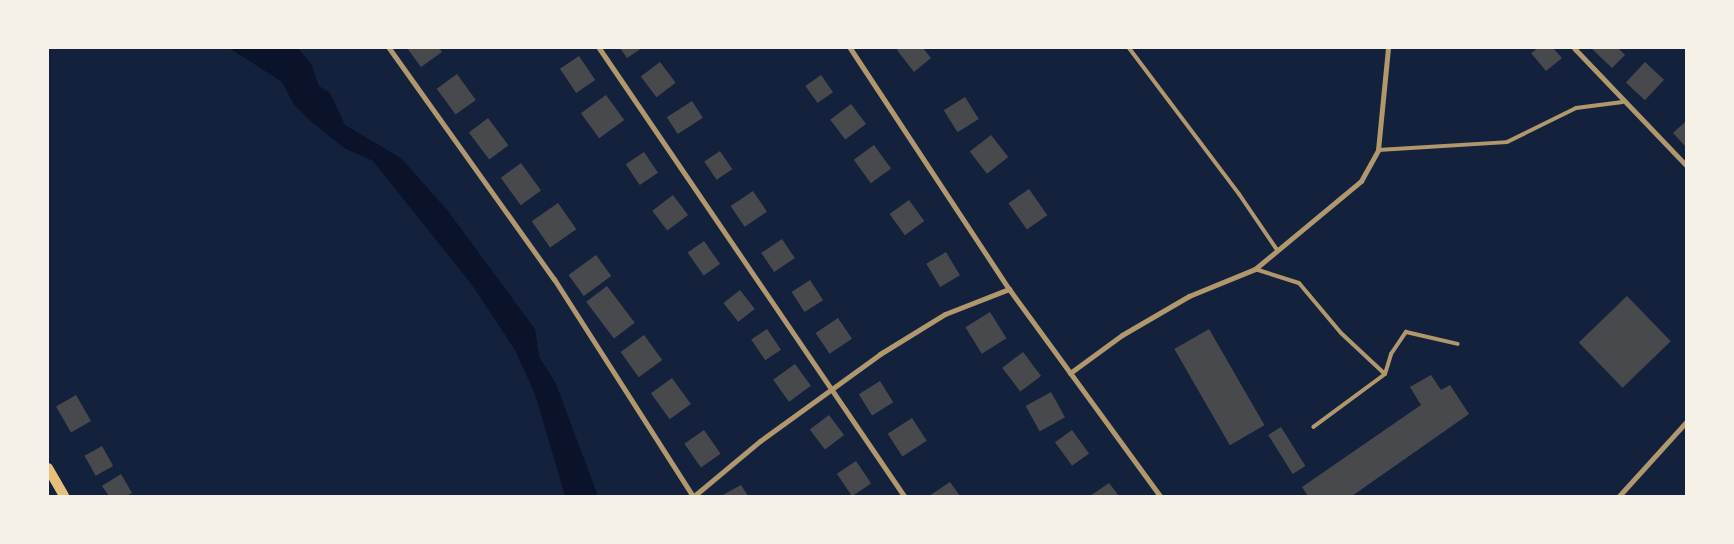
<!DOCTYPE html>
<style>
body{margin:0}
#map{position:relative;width:1734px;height:544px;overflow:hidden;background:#14213d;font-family:Raleway,sans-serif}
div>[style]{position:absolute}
.water>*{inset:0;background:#0b132b}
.building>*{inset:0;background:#48494c;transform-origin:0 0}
.service>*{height:4px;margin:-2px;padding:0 2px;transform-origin:2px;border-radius:2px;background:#b1986c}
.minor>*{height:5px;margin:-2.5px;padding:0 2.5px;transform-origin:2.5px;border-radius:2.5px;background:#b1986c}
.secondary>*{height:10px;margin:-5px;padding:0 5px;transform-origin:5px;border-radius:5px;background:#e5c07b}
span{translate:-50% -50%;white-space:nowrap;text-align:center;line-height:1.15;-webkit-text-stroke:4px #f6f1e7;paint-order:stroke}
.frame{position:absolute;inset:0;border:49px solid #f6f1e7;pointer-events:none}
</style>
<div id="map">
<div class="water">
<i style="clip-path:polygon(229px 48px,298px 48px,311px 64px,319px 86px,330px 93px,345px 125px,401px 158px,448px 211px,535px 329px,539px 356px,556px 384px,598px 496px,565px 496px,535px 394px,515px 350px,472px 285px,392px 185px,373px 161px,344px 148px,308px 119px,294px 105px,282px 82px)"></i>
</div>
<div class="building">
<i style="clip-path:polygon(407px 48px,439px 48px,442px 52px,421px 67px)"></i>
<i style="clip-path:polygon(620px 48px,642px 48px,627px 58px)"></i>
<i style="clip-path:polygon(900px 48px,923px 48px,931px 58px,914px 72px,897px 50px)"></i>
<i style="clip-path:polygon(1538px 48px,1553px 48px,1562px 58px,1546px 71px,1531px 53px)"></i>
<i style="clip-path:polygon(1591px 48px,1618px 48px,1625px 55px,1612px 68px)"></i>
<i style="left:579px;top:56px;width:29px;height:23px;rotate:56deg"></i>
<i style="left:660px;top:62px;width:26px;height:24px;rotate:53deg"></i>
<i style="left:1645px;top:62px;width:26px;height:28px;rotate:43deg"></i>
<i style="left:457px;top:74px;width:32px;height:25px;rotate:54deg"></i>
<i style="left:821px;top:75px;width:21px;height:19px;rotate:55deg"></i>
<i style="left:606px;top:95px;width:31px;height:31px;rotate:54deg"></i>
<i style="left:965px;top:97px;width:26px;height:25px;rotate:58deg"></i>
<i style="left:692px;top:101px;width:20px;height:30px;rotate:57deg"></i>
<i style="left:851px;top:104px;width:25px;height:26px;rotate:53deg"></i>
<i style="left:488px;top:118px;width:34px;height:24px;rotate:53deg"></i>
<i style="clip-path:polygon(1686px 121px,1686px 147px,1673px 133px)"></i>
<i style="left:991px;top:135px;width:28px;height:27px;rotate:52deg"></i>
<i style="left:874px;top:145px;width:29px;height:25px;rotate:54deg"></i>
<i style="left:720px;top:151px;width:22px;height:19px;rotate:56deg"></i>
<i style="left:644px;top:152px;width:25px;height:22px;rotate:56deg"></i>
<i style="left:521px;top:163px;width:34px;height:25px;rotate:54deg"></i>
<i style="left:1029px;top:189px;width:32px;height:25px;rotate:55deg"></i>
<i style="left:753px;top:191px;width:25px;height:27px;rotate:56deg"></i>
<i style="left:673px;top:195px;width:25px;height:26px;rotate:53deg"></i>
<i style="left:909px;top:200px;width:26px;height:24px;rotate:54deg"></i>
<i style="left:558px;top:203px;width:32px;height:32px;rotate:55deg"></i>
<i style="left:782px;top:239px;width:23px;height:25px;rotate:56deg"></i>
<i style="left:704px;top:241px;width:28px;height:20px;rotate:55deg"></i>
<i style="left:946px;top:252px;width:27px;height:23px;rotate:59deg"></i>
<i style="left:596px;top:255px;width:26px;height:34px;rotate:54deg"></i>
<i style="left:810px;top:280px;width:24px;height:22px;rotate:57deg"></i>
<i style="left:607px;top:286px;width:46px;height:26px;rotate:53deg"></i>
<i style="left:740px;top:290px;width:24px;height:21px;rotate:52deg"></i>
<i style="left:1627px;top:296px;width:63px;height:67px;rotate:46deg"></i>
<i style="left:990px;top:312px;width:31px;height:29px;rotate:58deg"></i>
<i style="left:838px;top:318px;width:25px;height:27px;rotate:56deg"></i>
<i style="left:767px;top:329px;width:25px;height:19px;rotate:56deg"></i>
<i style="left:1209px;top:329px;width:111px;height:40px;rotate:60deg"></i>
<i style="left:644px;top:335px;width:31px;height:29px;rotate:54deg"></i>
<i style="left:1023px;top:352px;width:30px;height:26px;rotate:53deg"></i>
<i style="left:795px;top:364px;width:27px;height:27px;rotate:54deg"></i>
<i style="clip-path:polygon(1431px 375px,1441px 390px,1450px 385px,1469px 414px,1352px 496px,1308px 496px,1302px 487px,1421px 405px,1410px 387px)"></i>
<i style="left:672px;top:378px;width:32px;height:26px;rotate:54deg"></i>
<i style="left:880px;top:381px;width:25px;height:25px;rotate:58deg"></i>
<i style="left:1051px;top:392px;width:29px;height:29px;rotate:61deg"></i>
<i style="left:76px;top:395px;width:30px;height:23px;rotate:60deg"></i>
<i style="left:829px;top:415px;width:25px;height:24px;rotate:53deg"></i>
<i style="left:912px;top:418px;width:27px;height:29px;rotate:57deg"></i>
<i style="left:1281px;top:427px;width:46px;height:15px;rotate:58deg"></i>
<i style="left:704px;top:430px;width:29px;height:24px;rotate:55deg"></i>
<i style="left:1072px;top:430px;width:29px;height:21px;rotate:54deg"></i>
<i style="left:102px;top:446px;width:23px;height:20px;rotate:61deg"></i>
<i style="left:856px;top:461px;width:27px;height:23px;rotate:56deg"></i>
<i style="clip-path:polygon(121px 474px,132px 493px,126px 496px,109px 496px,102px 486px)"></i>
<i style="clip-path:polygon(950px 482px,960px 496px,929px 496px)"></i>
<i style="clip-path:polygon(1109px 483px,1119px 496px,1090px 496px)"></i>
<i style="clip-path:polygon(741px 485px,748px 496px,721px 496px)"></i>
</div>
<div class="service">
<i style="left:1129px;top:48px;width:183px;rotate:53deg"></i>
<i style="left:1239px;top:194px;width:68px;rotate:55.8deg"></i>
<i style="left:1378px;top:150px;width:129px;rotate:-3.5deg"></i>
<i style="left:1507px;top:142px;width:77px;rotate:-26.2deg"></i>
<i style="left:1576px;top:108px;width:47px;rotate:-7.3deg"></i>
<i style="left:1255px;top:269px;width:46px;rotate:17.7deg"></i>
<i style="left:1299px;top:283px;width:65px;rotate:50deg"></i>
<i style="left:1341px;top:333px;width:60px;rotate:43deg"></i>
<i style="left:1385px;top:374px;width:89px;rotate:143.6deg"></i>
<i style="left:1385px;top:374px;width:21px;rotate:-73deg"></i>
<i style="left:1391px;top:354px;width:27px;rotate:-56deg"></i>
<i style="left:1406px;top:332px;width:53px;rotate:13deg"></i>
</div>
<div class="minor">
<i style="left:389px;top:48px;width:284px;rotate:54.5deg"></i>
<i style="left:554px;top:279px;width:258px;rotate:57.4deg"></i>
<i style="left:599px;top:48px;width:542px;rotate:55.75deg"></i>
<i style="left:850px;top:48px;width:289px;rotate:56.6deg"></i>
<i style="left:1009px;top:289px;width:256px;rotate:53.9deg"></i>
<i style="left:1574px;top:48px;width:162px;rotate:46.3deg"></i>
<i style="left:1070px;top:373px;width:64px;rotate:-36.2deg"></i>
<i style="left:1122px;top:335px;width:78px;rotate:-30.2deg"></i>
<i style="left:1189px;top:296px;width:71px;rotate:-22.2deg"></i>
<i style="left:1255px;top:269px;width:138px;rotate:-39.7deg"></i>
<i style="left:1361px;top:181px;width:35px;rotate:-61deg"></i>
<i style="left:1378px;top:150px;width:102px;rotate:-84.4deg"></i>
<i style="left:694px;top:496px;width:86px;rotate:-39.8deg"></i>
<i style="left:760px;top:441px;width:148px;rotate:-35.9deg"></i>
<i style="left:880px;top:354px;width:76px;rotate:-31.6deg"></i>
<i style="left:945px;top:314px;width:69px;rotate:-21.3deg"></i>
<i style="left:1619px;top:496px;width:100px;rotate:-47.8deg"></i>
</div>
<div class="secondary">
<i style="left:48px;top:468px;width:32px;rotate:60deg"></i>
</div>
<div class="frame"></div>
</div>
